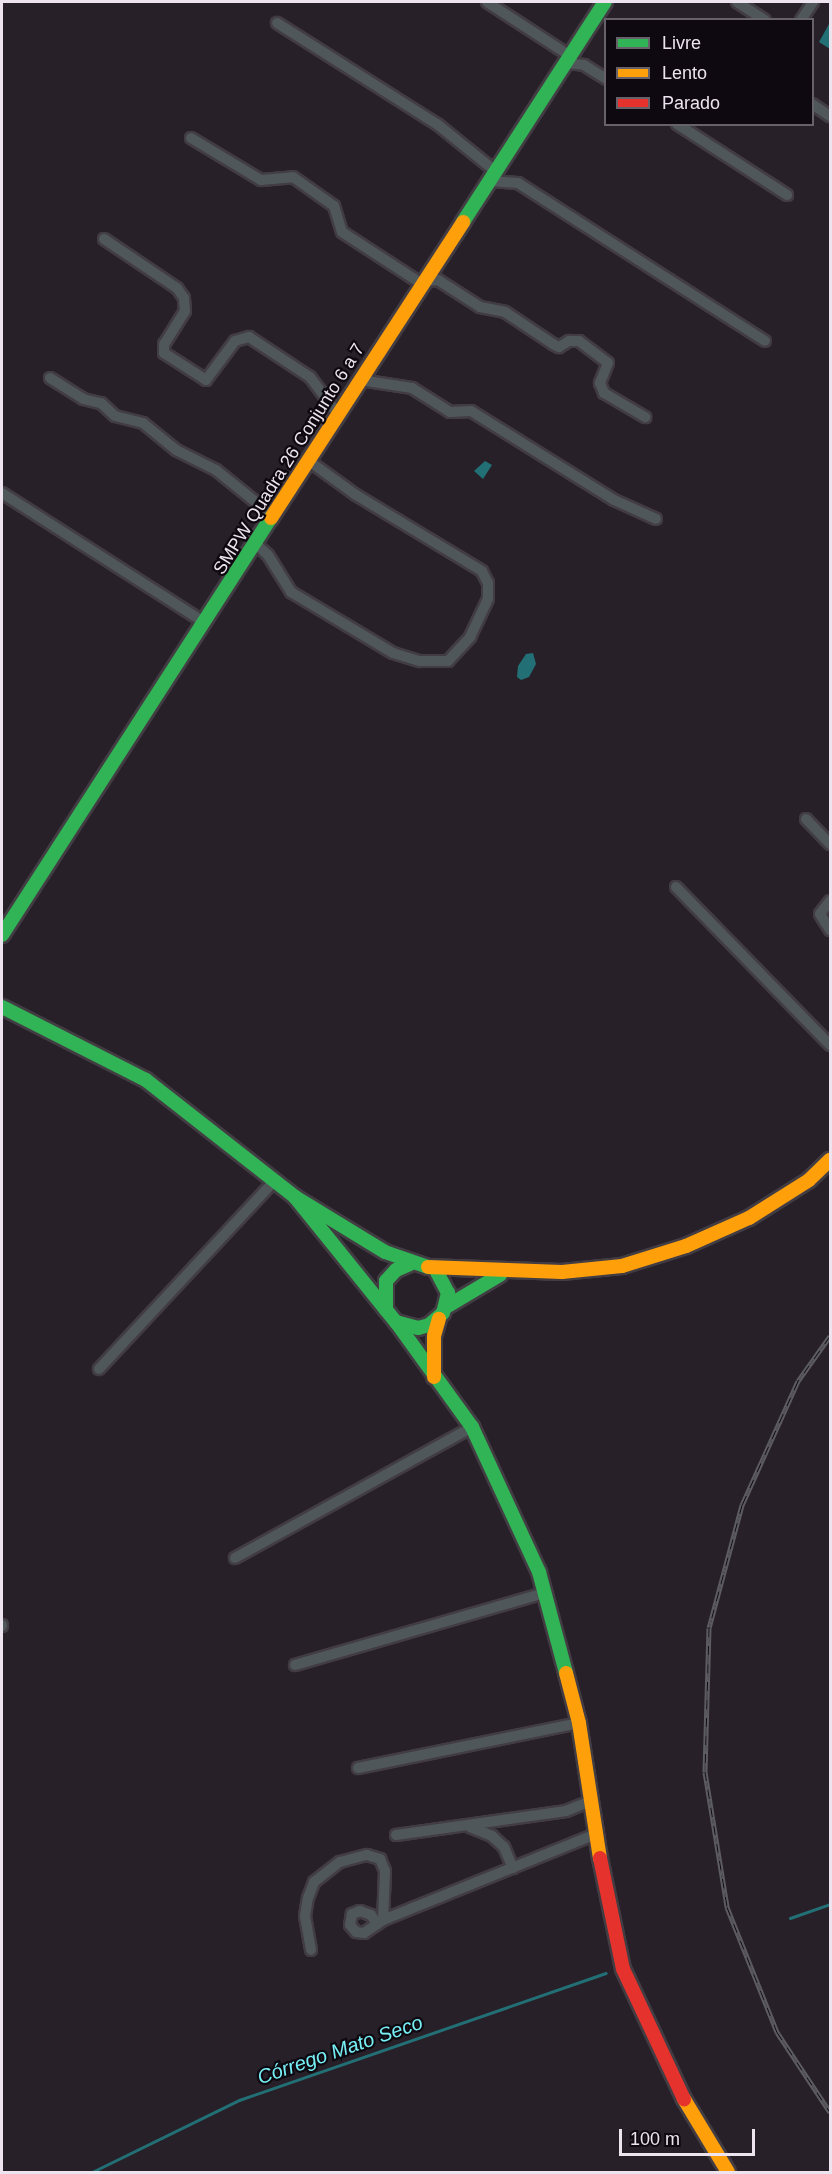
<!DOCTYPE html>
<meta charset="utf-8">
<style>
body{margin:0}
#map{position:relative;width:832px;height:2174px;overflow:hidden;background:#272028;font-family:Arial,sans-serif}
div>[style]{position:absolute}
.water>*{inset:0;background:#227075}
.stream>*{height:3px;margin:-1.5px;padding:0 1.5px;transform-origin:1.5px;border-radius:1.5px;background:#227075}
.roads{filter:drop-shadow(2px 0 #423c43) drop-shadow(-2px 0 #423c43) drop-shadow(0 2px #423c43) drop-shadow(0 -2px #423c43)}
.street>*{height:10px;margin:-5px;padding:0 5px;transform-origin:5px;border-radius:5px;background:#50575a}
.fast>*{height:14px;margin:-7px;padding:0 7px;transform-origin:7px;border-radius:7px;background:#30b455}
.slow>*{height:14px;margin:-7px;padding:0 7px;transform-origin:7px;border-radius:7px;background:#ff9f0a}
.jam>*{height:14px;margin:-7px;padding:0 7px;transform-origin:7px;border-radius:7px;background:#e5322d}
.rail>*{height:5px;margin-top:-2.5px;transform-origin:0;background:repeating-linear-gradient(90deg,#0e0910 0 9px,#5c5c61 0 18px);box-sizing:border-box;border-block:2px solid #5c5c61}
span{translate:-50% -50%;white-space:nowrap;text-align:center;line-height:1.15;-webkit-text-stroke:4.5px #0e0910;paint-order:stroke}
.street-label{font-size:18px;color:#ede4ef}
.water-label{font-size:20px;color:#76eff5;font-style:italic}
.frame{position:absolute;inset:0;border:3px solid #ede4ef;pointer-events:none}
.legend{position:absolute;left:604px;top:18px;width:210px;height:108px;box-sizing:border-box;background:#0e0910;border:2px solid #676169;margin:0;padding:8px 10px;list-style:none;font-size:18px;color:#ede4ef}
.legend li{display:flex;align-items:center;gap:12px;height:30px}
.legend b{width:30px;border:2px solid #676169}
.scale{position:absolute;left:619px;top:2129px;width:136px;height:27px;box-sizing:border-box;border:3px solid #ede4ef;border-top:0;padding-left:8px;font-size:18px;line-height:21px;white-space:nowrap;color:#ede4ef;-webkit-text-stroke:4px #0e0910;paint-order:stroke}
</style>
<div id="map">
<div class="water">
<i style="clip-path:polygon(829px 24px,830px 25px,830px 49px,819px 42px)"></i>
<i style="clip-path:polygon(485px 461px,492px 465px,483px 479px,474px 471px)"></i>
<i style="clip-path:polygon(533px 653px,536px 664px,529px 677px,521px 680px,517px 677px,518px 666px,526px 654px)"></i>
</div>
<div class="stream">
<i style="left:790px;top:1918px;width:42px;rotate:-19.3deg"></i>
<i style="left:92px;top:2172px;width:164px;rotate:-26.1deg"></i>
<i style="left:239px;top:2100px;width:388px;rotate:-19.1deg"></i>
</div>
<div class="roads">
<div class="street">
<i style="left:487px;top:2px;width:99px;rotate:33deg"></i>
<i style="left:737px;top:2px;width:33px;rotate:33deg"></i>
<i style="left:801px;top:20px;width:22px;rotate:-56deg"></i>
<i style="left:277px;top:23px;width:189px;rotate:32.3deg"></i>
<i style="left:437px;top:124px;width:75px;rotate:39deg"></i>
<i style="left:566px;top:63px;width:18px;rotate:6deg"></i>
<i style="left:584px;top:65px;width:26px;rotate:32deg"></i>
<i style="left:812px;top:104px;width:22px;rotate:34deg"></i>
<i style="left:677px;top:124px;width:131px;rotate:32.8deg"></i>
<i style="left:191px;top:138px;width:82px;rotate:31deg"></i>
<i style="left:261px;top:180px;width:32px;rotate:-5deg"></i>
<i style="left:293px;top:177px;width:50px;rotate:35.3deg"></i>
<i style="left:334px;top:206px;width:27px;rotate:73deg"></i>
<i style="left:342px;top:232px;width:95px;rotate:33deg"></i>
<i style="left:489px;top:181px;width:29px;rotate:4deg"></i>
<i style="left:518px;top:183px;width:293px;rotate:32.6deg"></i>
<i style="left:104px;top:239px;width:88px;rotate:33.9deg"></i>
<i style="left:177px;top:288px;width:12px;rotate:55deg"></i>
<i style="left:184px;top:298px;width:13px;rotate:86deg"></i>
<i style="left:185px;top:311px;width:39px;rotate:122deg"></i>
<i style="left:164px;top:344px;width:9px;rotate:90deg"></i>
<i style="left:164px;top:353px;width:50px;rotate:32.7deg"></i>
<i style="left:206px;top:380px;width:49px;rotate:-53.4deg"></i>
<i style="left:235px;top:341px;width:15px;rotate:-16deg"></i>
<i style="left:249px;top:337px;width:73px;rotate:33.3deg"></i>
<i style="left:310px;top:377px;width:46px;rotate:52.9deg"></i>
<i style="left:424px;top:281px;width:14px;rotate:-4deg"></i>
<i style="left:438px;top:280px;width:50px;rotate:32.7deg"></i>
<i style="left:480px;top:307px;width:25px;rotate:11deg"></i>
<i style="left:505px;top:312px;width:58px;rotate:33.7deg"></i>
<i style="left:553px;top:344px;width:7px;rotate:27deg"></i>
<i style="left:559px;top:347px;width:12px;rotate:-31deg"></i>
<i style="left:569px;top:341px;width:10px"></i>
<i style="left:579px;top:341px;width:36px;rotate:37deg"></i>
<i style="left:608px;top:363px;width:22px;rotate:112deg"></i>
<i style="left:600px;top:383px;width:11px;rotate:68deg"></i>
<i style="left:604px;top:393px;width:48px;rotate:30.3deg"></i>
<i style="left:50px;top:378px;width:39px;rotate:32deg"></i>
<i style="left:83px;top:399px;width:18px;rotate:13deg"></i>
<i style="left:101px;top:403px;width:19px;rotate:43deg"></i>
<i style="left:115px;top:416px;width:29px;rotate:14deg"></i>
<i style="left:143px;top:423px;width:43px;rotate:39.3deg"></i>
<i style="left:176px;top:450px;width:45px;rotate:26.6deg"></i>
<i style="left:216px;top:470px;width:73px;rotate:38.9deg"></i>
<i style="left:360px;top:380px;width:53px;rotate:8.7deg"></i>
<i style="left:412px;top:388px;width:45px;rotate:32.3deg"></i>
<i style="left:450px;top:412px;width:21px;rotate:-3deg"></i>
<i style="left:471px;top:411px;width:168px;rotate:31.9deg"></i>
<i style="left:614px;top:500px;width:46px;rotate:24.3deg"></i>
<i style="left:2px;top:493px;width:240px;rotate:32.6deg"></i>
<i style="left:256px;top:544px;width:16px;rotate:43deg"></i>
<i style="left:268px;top:555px;width:44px;rotate:58.1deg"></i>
<i style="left:291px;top:592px;width:119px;rotate:30.9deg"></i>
<i style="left:393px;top:653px;width:28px;rotate:17deg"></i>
<i style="left:420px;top:661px;width:28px"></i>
<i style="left:448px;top:661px;width:33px;rotate:-47deg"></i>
<i style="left:470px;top:637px;width:42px;rotate:-64.7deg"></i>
<i style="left:488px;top:599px;width:16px;rotate:-90deg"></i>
<i style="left:488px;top:583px;width:13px;rotate:-117deg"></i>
<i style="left:482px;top:571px;width:147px;rotate:-148.9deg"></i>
<i style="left:356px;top:495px;width:58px;rotate:-144.1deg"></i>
<i style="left:806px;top:819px;width:35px;rotate:46deg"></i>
<i style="left:676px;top:887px;width:221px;rotate:45.7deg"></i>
<i style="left:830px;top:901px;width:16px;rotate:128deg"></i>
<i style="left:820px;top:914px;width:19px;rotate:58deg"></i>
<i style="left:99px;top:1369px;width:258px;rotate:-47deg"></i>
<i style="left:235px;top:1558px;width:271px;rotate:-28.9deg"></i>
<i style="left:2px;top:1626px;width:1px;rotate:-90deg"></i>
<i style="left:295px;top:1665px;width:260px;rotate:-16.1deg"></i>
<i style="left:358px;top:1768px;width:226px;rotate:-11.5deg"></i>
<i style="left:470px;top:1827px;width:24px;rotate:22deg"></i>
<i style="left:492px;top:1836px;width:16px;rotate:43deg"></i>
<i style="left:504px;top:1847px;width:23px;rotate:67deg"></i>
<i style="left:396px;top:1835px;width:172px;rotate:-8deg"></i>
<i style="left:566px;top:1811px;width:27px;rotate:-22deg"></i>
<i style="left:377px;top:1924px;width:11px;rotate:-124deg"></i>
<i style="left:371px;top:1915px;width:12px;rotate:-160deg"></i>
<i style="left:360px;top:1911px;width:9px;rotate:159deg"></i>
<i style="left:352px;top:1914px;width:11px;rotate:100deg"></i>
<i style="left:350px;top:1925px;width:9px;rotate:49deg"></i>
<i style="left:356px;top:1932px;width:8px;rotate:7deg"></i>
<i style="left:364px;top:1933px;width:23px;rotate:-34deg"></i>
<i style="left:383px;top:1920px;width:230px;rotate:-22deg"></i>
<i style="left:311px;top:1950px;width:35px;rotate:-100deg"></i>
<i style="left:305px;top:1916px;width:18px;rotate:-81deg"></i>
<i style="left:308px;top:1898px;width:17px;rotate:-69deg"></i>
<i style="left:314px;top:1882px;width:33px;rotate:-38deg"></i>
<i style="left:340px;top:1862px;width:28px;rotate:-15deg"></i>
<i style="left:367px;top:1855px;width:14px;rotate:17deg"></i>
<i style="left:380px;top:1859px;width:13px;rotate:67deg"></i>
<i style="left:385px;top:1871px;width:49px;rotate:92.3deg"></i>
</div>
<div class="fast">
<i style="left:463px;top:222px;width:262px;rotate:-57.2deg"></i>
<i style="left:2px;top:935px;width:496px;rotate:-57.2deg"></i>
<i style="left:2px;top:1007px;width:161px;rotate:26.9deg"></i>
<i style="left:146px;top:1080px;width:189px;rotate:38.1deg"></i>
<i style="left:295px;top:1197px;width:105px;rotate:31.4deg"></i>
<i style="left:385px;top:1252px;width:46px;rotate:19.2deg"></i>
<i style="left:295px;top:1197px;width:161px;rotate:51.1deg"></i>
<i style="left:396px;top:1322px;width:130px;rotate:54.1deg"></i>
<i style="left:472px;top:1427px;width:160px;rotate:65.2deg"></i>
<i style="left:539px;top:1572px;width:105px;rotate:75deg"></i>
<i style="left:446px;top:1307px;width:63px;rotate:-30.7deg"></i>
<i style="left:386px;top:1310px;width:29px;rotate:-90deg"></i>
<i style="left:386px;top:1281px;width:15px;rotate:-48deg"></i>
<i style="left:396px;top:1270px;width:15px;rotate:-23deg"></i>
<i style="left:396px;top:1322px;width:23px;rotate:15deg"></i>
<i style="left:418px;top:1328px;width:11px;rotate:-15deg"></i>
<i style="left:429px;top:1325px;width:18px;rotate:-41deg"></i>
<i style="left:443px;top:1313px;width:21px;rotate:-76deg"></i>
<i style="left:448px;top:1293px;width:26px;rotate:-118deg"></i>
</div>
<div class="slow">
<i style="left:271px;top:518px;width:353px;rotate:-57deg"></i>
<i style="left:428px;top:1267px;width:134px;rotate:2.1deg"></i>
<i style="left:562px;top:1272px;width:60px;rotate:-5.7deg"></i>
<i style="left:622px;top:1266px;width:67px;rotate:-17.4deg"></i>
<i style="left:686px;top:1246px;width:69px;rotate:-24deg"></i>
<i style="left:749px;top:1218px;width:71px;rotate:-32.3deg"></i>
<i style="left:809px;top:1180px;width:29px;rotate:-44deg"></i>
<i style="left:434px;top:1377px;width:41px;rotate:-90deg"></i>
<i style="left:434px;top:1336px;width:18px;rotate:-74deg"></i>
<i style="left:566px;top:1673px;width:52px;rotate:75.4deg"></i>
<i style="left:579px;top:1723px;width:137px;rotate:81.2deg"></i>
<i style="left:684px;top:2099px;width:85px;rotate:58.9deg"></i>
</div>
<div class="jam">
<i style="left:600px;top:1858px;width:113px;rotate:78.3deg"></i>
<i style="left:623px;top:1969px;width:144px;rotate:64.9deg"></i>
</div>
</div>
<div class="rail">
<i style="left:830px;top:1336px;width:55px;rotate:125.4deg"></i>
<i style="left:798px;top:1381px;width:136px;rotate:114.3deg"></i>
<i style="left:742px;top:1505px;width:127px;rotate:105deg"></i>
<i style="left:709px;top:1628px;width:144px;rotate:91.6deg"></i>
<i style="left:705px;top:1772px;width:137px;rotate:80.7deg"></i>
<i style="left:727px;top:1907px;width:135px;rotate:68.2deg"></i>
<i style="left:777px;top:2032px;width:96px;rotate:56.5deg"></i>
</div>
<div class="street-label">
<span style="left:289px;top:459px;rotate:-58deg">SMPW Quadra 26 Conjunto 6 a 7</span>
</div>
<div class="water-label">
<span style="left:340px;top:2050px;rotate:-19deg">Córrego Mato Seco</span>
</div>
<div class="frame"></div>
<ul class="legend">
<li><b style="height:8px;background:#30b455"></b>Livre</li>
<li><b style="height:8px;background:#ff9f0a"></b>Lento</li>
<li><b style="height:8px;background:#e5322d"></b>Parado</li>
</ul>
<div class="scale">100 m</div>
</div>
